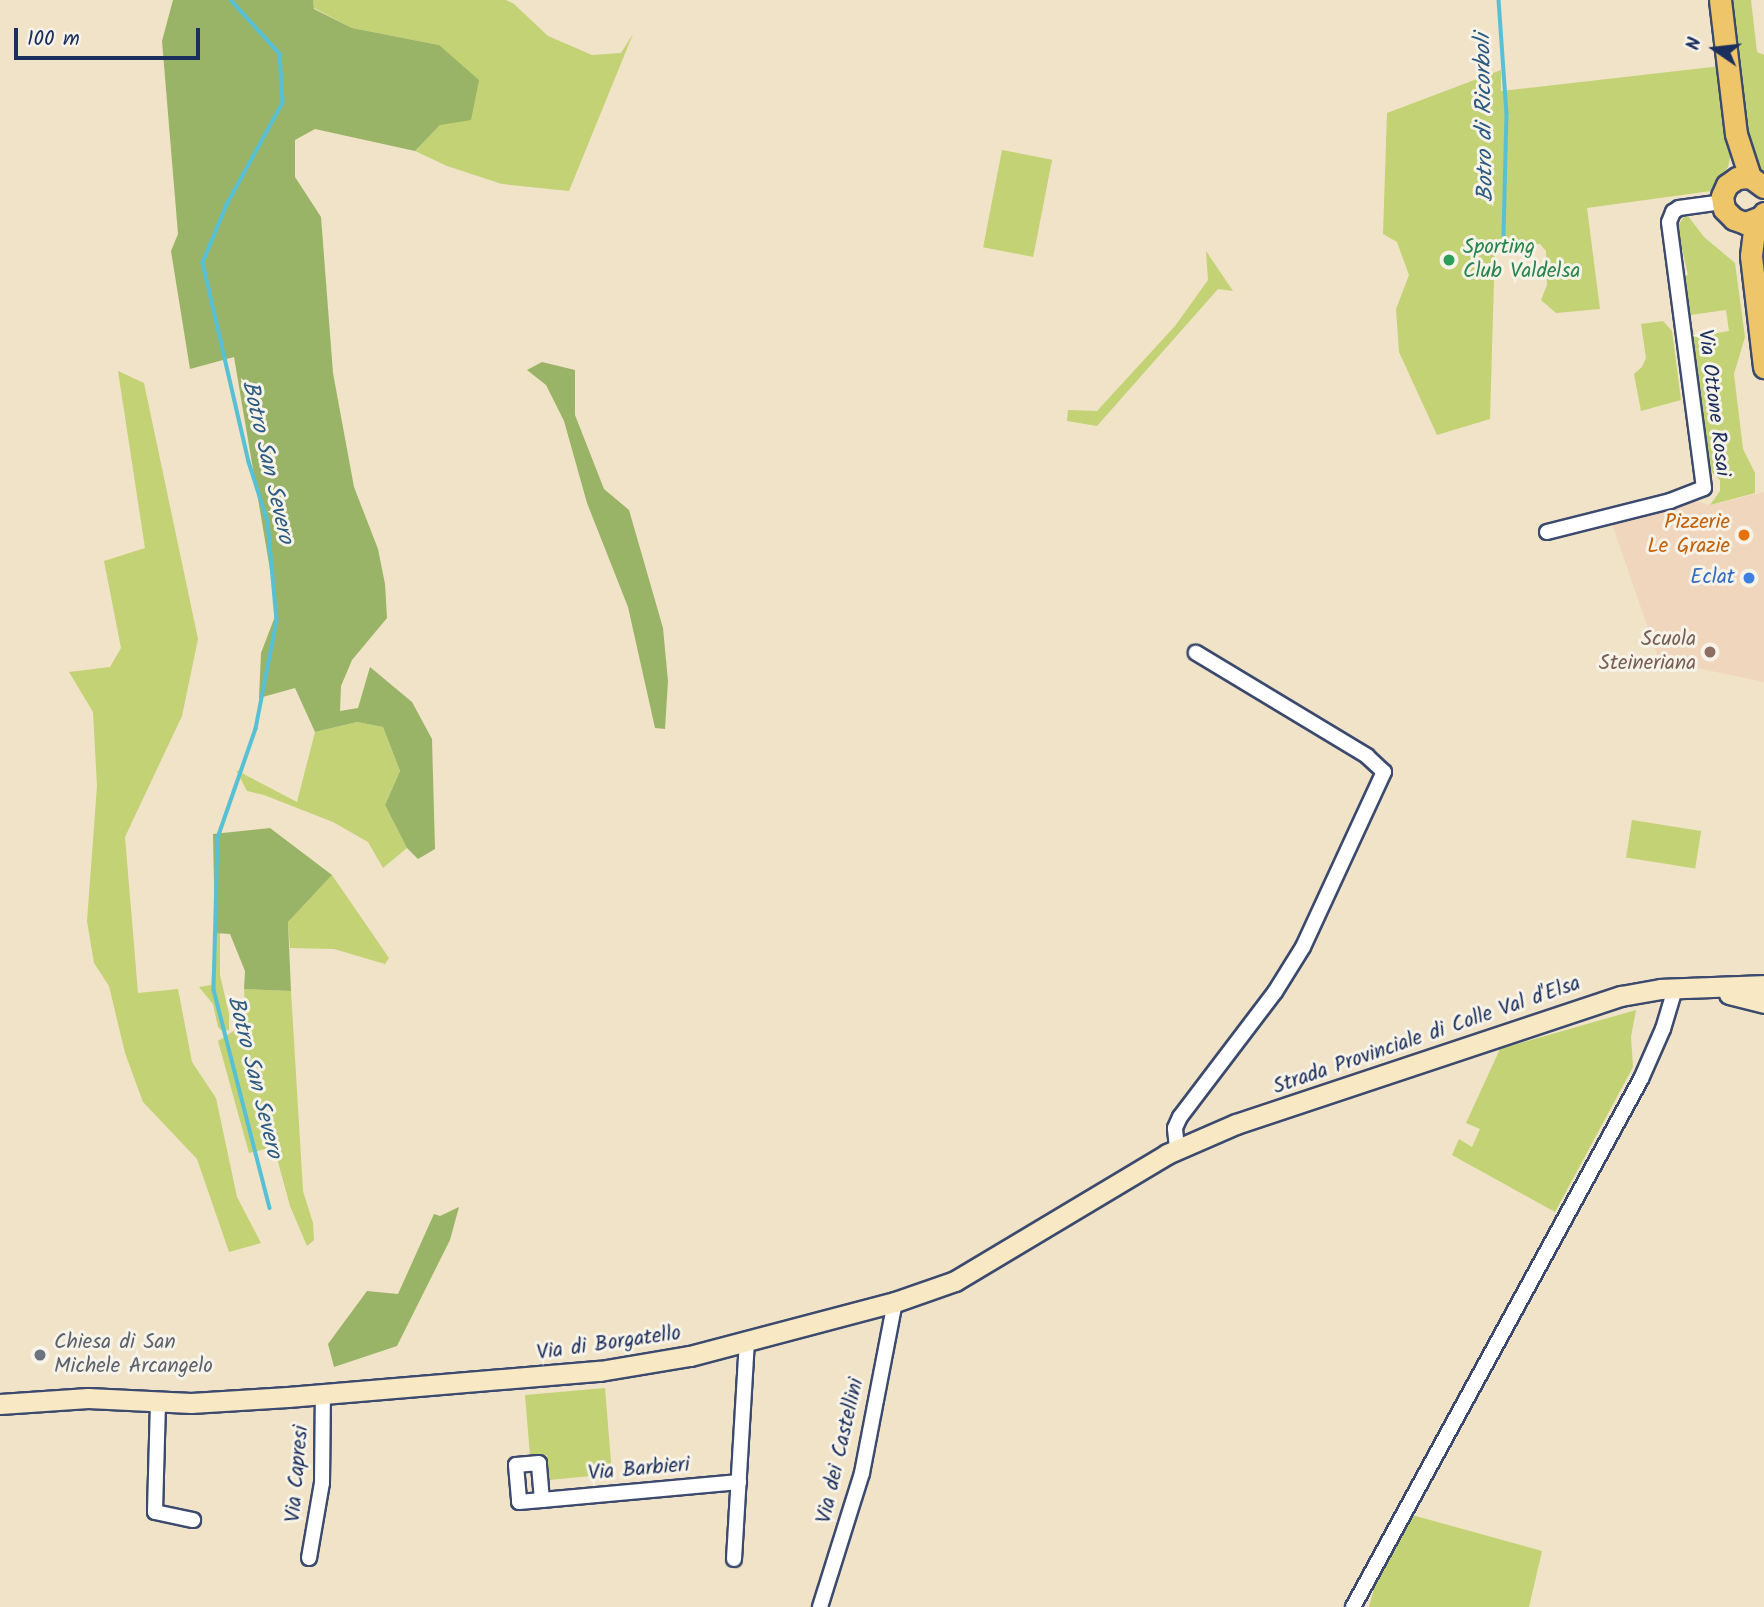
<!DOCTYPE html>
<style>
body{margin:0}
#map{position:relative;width:1764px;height:1607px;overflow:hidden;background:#f0e3c7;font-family:Kalam,sans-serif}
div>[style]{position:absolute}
.built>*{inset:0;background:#efd6bc}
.green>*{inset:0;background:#c2d274;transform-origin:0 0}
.forest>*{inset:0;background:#99b466}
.stream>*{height:3.5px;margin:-1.75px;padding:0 1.75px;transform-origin:1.75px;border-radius:1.75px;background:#58c0d5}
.roads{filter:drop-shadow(2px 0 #3b4a6e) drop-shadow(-2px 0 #3b4a6e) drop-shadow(0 2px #3b4a6e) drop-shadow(0 -2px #3b4a6e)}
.street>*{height:14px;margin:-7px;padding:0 7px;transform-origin:7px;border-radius:7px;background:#fff}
.secondary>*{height:19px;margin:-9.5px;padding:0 9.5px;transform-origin:9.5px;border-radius:9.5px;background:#f8e8c3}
.primary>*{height:21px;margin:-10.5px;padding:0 10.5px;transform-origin:10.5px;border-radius:10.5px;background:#eec569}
.dots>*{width:19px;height:19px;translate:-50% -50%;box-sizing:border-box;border:4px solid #f7f3e8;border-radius:50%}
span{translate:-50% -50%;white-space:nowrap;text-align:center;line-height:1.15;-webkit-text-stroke:6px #f7f3e8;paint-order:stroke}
.leisure-label{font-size:21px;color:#27864d}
.left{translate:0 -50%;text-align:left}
.street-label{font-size:21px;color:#1b2f5e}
.food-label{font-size:21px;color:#c56008}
.right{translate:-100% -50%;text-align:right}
.shop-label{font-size:21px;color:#366cbe}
.education-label{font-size:21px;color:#785e54}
.worship-label{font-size:21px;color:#5b616d}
.water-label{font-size:23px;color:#2d5a82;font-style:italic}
.north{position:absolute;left:1680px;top:14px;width:70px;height:70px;-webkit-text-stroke:5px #f7f3e8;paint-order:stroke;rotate:284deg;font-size:19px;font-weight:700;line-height:28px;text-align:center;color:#1b2f5e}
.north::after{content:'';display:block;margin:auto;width:24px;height:32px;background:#1b2f5e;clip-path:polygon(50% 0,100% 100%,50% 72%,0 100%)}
.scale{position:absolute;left:14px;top:28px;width:186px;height:32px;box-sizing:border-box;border:4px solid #1b2f5e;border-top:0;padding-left:9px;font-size:21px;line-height:24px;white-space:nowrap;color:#1b2f5e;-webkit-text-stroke:5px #f7f3e8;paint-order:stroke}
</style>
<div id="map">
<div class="built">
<i style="clip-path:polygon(1764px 492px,1764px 682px,1659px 660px,1611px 521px,1690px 500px,1711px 505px)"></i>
</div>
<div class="green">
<i style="clip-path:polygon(313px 0,506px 0,514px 4px,548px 36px,592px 55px,621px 53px,633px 34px,569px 191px,502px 184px,447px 166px,415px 151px,440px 125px,439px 45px,352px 28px,314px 8px)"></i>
<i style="clip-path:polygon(1729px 0,1751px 0,1757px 52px,1764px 55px,1764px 173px,1753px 167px,1748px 145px)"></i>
<i style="clip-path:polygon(1721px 66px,1731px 154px,1728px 167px,1711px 191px,1587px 208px,1600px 309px,1556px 313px,1541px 300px,1547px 285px,1546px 251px,1540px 244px,1495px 245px,1490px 419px,1437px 435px,1399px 352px,1396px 309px,1409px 275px,1397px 242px,1383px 234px,1387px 113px,1501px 70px,1501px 91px)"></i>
<i style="left:1002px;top:150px;width:51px;height:99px;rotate:11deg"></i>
<i style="clip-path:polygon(1688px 216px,1704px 237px,1735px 263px,1745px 337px,1734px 374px,1743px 449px,1755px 473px,1755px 493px,1710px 505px,1720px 491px,1720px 480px,1708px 469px,1688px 329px,1692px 327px,1694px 337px,1729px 331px,1726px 310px,1690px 315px,1687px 313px,1682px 277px,1688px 275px,1677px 227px,1684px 217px)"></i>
<i style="clip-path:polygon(1206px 251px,1233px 291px,1218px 289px,1097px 426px,1067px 421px,1068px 410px,1097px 411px,1175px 326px,1208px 280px)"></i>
<i style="clip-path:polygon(1663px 321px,1672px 331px,1681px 400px,1641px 411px,1634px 374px,1642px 367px,1646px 358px,1641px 324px)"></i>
<i style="clip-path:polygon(118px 371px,144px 383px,198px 639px,182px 716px,125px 837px,138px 993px,178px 989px,192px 1062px,216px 1098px,237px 1197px,261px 1243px,229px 1252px,197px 1159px,143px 1102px,125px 1053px,109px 986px,94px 963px,87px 921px,97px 786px,93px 712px,69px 672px,110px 667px,121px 648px,104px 561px,145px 548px)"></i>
<i style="clip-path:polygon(357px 722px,383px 727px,400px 771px,385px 805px,407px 848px,383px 868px,368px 842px,333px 822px,264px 795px,247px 791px,236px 770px,297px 802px,315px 732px)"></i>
<i style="left:1632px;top:820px;width:70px;height:38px;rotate:9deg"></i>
<i style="clip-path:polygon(332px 875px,389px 958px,385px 964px,334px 949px,290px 948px,288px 922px)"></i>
<i style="clip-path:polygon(215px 933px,220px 933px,220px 975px,229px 1014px,229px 1030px,222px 1031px,218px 1027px,213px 1004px,199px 987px,211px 985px)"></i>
<i style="clip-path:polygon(244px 989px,291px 991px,303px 1191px,313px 1223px,314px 1240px,307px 1246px,290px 1206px,274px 1147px,249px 1153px,218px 1041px,246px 1023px)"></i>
<i style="clip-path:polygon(1636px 1010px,1631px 1037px,1633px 1067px,1555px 1212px,1452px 1155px,1459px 1139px,1472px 1147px,1480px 1129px,1466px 1123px,1500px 1049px)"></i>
<i style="clip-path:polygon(605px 1388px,612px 1474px,549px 1480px,547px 1455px,530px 1456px,525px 1395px)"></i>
<i style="clip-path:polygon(1412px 1515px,1542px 1551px,1529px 1607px,1369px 1607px,1378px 1574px)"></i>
</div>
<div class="forest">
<i style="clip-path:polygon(173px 0,313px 0,314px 9px,352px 28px,439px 45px,479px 80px,471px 120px,440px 125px,415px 151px,315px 129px,295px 140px,295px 177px,321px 217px,333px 373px,354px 487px,378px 549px,385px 584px,387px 618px,352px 660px,341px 686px,340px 711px,358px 708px,370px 667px,412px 702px,432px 739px,435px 849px,418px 859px,407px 848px,385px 805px,400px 771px,383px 727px,357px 722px,315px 732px,295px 688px,259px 698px,261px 653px,277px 611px,234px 357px,190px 369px,171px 251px,178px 234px,162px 41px)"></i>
<i style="clip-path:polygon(542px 362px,575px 370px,575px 415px,604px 489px,629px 510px,663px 628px,668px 681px,665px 729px,655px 728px,628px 607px,587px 503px,564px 421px,546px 385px,527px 370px)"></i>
<i style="clip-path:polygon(270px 828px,332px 875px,288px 922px,291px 991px,244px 989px,245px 971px,230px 934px,215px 933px,213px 834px)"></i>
<i style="clip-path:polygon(459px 1207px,450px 1240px,397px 1346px,334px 1367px,328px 1344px,367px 1291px,398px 1294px,434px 1214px,440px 1216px)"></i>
</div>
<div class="stream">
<i style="left:231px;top:0;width:73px;rotate:47.8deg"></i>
<i style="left:280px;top:54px;width:49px;rotate:86.5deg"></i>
<i style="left:283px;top:103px;width:116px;rotate:118.8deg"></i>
<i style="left:227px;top:205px;width:63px;rotate:112.5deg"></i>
<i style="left:203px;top:263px;width:204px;rotate:77deg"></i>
<i style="left:249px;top:462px;width:63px;rotate:72.4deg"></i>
<i style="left:268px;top:522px;width:99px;rotate:84.8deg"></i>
<i style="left:277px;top:621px;width:110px;rotate:101deg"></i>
<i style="left:256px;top:729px;width:115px;rotate:109.2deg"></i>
<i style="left:218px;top:838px;width:152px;rotate:91.5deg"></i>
<i style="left:214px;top:990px;width:225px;rotate:75.6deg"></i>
<i style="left:1499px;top:0;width:113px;rotate:86deg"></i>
<i style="left:1507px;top:113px;width:123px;rotate:91.4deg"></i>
</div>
<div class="roads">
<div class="street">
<i style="left:1547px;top:532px;width:127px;rotate:-14.1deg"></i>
<i style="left:1670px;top:501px;width:36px;rotate:-21deg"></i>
<i style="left:1704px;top:488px;width:268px;rotate:-97.5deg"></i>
<i style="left:1669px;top:222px;width:11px;rotate:-68deg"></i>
<i style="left:1673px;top:212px;width:7px;rotate:-34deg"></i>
<i style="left:1679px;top:208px;width:43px;rotate:-7.9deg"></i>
<i style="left:1177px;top:1148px;width:20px;rotate:-96deg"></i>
<i style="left:1175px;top:1128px;width:12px;rotate:-66deg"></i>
<i style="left:1180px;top:1117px;width:157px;rotate:-52.8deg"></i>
<i style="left:1275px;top:992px;width:53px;rotate:-58.1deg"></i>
<i style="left:1303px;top:947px;width:193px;rotate:-65.2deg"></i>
<i style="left:1384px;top:772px;width:23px;rotate:-137deg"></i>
<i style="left:1367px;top:756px;width:200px;rotate:-148.9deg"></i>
<i style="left:158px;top:1403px;width:109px;rotate:91.6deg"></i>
<i style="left:155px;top:1512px;width:39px;rotate:12deg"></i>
<i style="left:542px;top:1500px;width:37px;rotate:-95deg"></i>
<i style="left:539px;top:1463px;width:23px;rotate:175deg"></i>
<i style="left:516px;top:1465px;width:37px;rotate:85deg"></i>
<i style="left:519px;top:1502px;width:23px;rotate:-5deg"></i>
<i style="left:542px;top:1500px;width:198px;rotate:-5.2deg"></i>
<i style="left:309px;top:1558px;width:76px;rotate:-80.2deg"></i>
<i style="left:322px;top:1483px;width:89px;rotate:-89.4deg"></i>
<i style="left:734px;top:1559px;width:218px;rotate:-86.6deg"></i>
<i style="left:820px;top:1607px;width:140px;rotate:-72.6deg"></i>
<i style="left:862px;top:1473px;width:174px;rotate:-79.1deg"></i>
<i style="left:1353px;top:1607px;width:601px;rotate:-61.39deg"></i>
<i style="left:1641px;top:1079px;width:55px;rotate:-66.3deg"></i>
<i style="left:1663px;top:1029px;width:42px;rotate:-73.3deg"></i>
</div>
<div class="secondary">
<i style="left:1729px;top:994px;width:36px;rotate:14deg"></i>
<i style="left:0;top:1404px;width:88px;rotate:-3.9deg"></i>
<i style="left:88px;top:1398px;width:103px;rotate:2.8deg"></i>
<i style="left:191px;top:1403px;width:97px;rotate:-3.5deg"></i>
<i style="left:288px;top:1397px;width:313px;rotate:-4.8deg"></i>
<i style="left:600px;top:1371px;width:91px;rotate:-9.5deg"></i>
<i style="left:690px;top:1356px;width:212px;rotate:-14.8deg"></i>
<i style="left:895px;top:1302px;width:64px;rotate:-19.3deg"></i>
<i style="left:955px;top:1281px;width:247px;rotate:-30.9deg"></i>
<i style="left:1167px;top:1154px;width:75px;rotate:-23.5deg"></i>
<i style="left:1236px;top:1124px;width:406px;rotate:-18.4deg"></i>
<i style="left:1621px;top:996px;width:41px;rotate:-9.9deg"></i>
<i style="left:1661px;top:989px;width:103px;rotate:-2.2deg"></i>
</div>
<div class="primary">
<i style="left:1720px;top:0;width:135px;rotate:83.2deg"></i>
<i style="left:1736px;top:134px;width:45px;rotate:72deg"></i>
<i style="left:1764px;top:213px;width:21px;rotate:119deg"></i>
<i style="left:1754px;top:231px;width:25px;rotate:97deg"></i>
<i style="left:1751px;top:256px;width:112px;rotate:83.3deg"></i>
<i style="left:1761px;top:217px;width:17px;rotate:159deg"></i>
<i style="left:1745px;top:223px;width:12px;rotate:-160deg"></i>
<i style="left:1734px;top:219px;width:14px;rotate:-135deg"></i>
<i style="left:1724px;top:209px;width:13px;rotate:-99deg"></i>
<i style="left:1722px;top:196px;width:12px;rotate:-66deg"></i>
<i style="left:1727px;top:185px;width:12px;rotate:-35deg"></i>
<i style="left:1737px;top:178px;width:13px;rotate:-4deg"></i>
<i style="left:1750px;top:177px;width:17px;rotate:36deg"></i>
</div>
</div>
<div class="dots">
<i style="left:1449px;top:260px;background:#2e9e5b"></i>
<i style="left:1744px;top:535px;background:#e8710a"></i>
<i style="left:1749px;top:578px;background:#3f7fe0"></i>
<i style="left:1710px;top:652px;background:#8d6e63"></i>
<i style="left:40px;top:1355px;background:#6b7280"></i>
</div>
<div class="leisure-label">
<span class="left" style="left:1463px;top:260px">Sporting<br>Club Valdelsa</span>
</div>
<div class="street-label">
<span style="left:1713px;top:403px;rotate:83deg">Via Ottone Rosai</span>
<span style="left:1427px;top:1036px;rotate:-19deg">Strada Provinciale di Colle Val d'Elsa</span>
<span style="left:609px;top:1344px;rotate:-8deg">Via di Borgatello</span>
<span style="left:841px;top:1451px;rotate:-77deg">Via dei Castellini</span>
<span style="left:639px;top:1470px;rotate:-5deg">Via Barbieri</span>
<span style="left:298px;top:1474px;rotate:-85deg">Via Capresi</span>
</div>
<div class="food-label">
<span class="right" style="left:1730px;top:535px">Pizzerie<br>Le Grazie</span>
</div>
<div class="shop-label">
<span class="right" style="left:1735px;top:578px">Eclat</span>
</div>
<div class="education-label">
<span class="right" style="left:1696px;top:652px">Scuola<br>Steineriana</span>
</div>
<div class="worship-label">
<span class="left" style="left:54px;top:1355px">Chiesa di San<br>Michele Arcangelo</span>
</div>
<div class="water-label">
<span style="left:1485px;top:118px;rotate:-91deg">Botro di Ricorboli</span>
<span style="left:267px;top:462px;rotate:77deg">Botro San Severo</span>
<span style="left:254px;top:1077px;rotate:76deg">Botro San Severo</span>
</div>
<div class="north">N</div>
<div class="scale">100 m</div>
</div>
